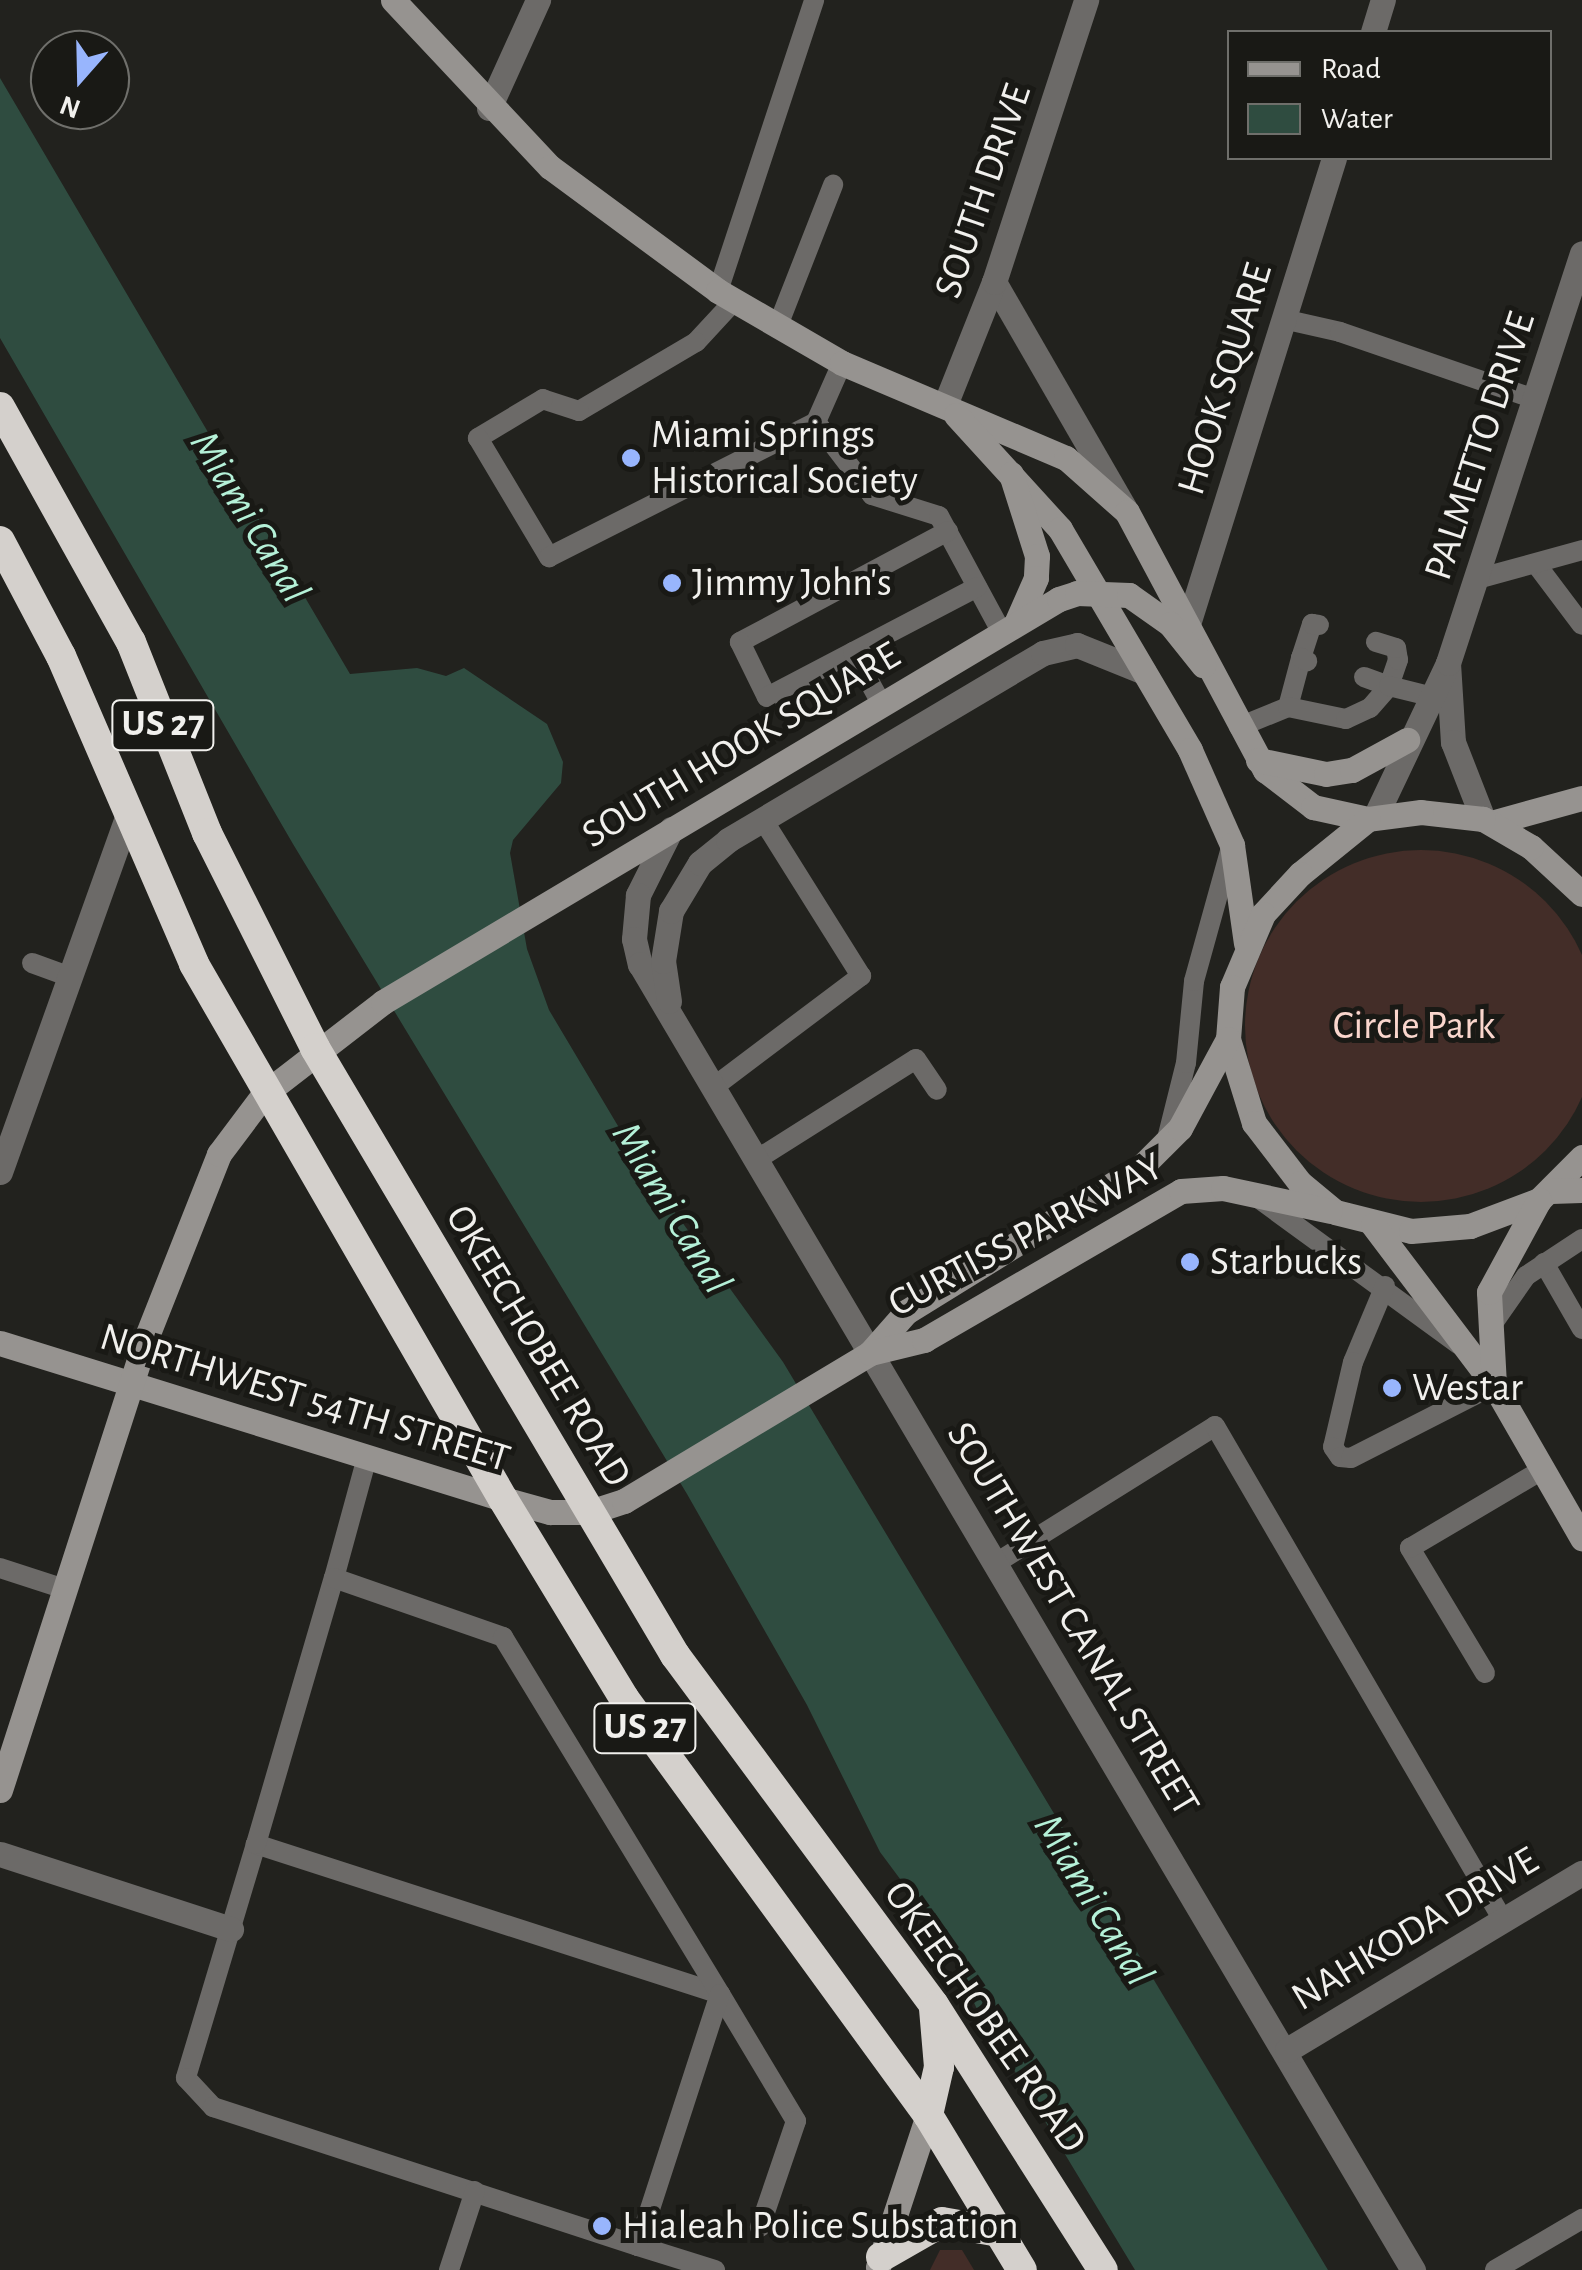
<!DOCTYPE html>
<style>
body{margin:0}
#map{position:relative;width:1582px;height:2270px;overflow:hidden;background:#22221e;font-family:"Alegreya Sans",sans-serif}
div>[style]{position:absolute}
.green>*{inset:0;background:#432d28}
.round{border-radius:50%}
.water>*{inset:0;background:#2f4c40}
.lane>*{height:20px;margin:-10px;padding:0 10px;transform-origin:10px;border-radius:10px;background:#6c6a68}
.street>*{height:25px;margin:-12.5px;padding:0 12.5px;transform-origin:12.5px;border-radius:12.5px;background:#6c6a68}
.secondary>*{height:25px;margin:-12.5px;padding:0 12.5px;transform-origin:12.5px;border-radius:12.5px;background:#969390}
.highway>*{height:30px;margin:-15px;padding:0 15px;transform-origin:15px;border-radius:15px;background:#d4d0cc}
.dots>*{width:28px;height:28px;translate:-50% -50%;box-sizing:border-box;border:5px solid #191915;border-radius:50%}
span{translate:-50% -50%;white-space:nowrap;text-align:center;line-height:1.15;-webkit-text-stroke:10px #191915;paint-order:stroke}
.shield-label span{padding:2px 8px;background:#191915;border:2px solid;border-radius:8px;-webkit-text-stroke-width:0}
.shield-label{font-size:38px;color:#f1f0ed;font-weight:700}
.street-label{font-size:40px;color:#f1f0ed}
.poi-label{font-size:40px;color:#f1f0ed}
.left{translate:0 -50%;text-align:left}
.park-label{font-size:40px;color:#fad6cd}
.water-label{font-size:42px;color:#b5f1d8;font-style:italic}
.legend{position:absolute;left:1227px;top:30px;width:325px;height:130px;box-sizing:border-box;background:#191915;border:2px solid #6f6f6b;margin:0;padding:12px 18px;list-style:none;font-size:30px;color:#f1f0ed}
.legend li{display:flex;align-items:center;gap:20px;height:50px}
.legend b{width:50px;border:2px solid #6f6f6b}
.north{position:absolute;left:30px;top:30px;width:100px;height:100px;box-sizing:border-box;background:#191915;border:2px solid #6f6f6b;border-radius:50%;rotate:200deg;font-size:28px;font-weight:700;line-height:40px;text-align:center;color:#f1f0ed}
.north::after{content:'';display:block;margin:auto;width:35px;height:45px;background:#98b5fd;clip-path:polygon(50% 0,100% 100%,50% 72%,0 100%)}
</style>
<div id="map">
<div class="green">
<i class="round" style="left:1245px;top:850px;width:352px;height:352px"></i>
<i style="clip-path:polygon(940px 2250px,962px 2250px,974px 2270px,930px 2270px)"></i>
</div>
<div class="water">
<i style="clip-path:polygon(0 78px,350px 674px,417px 668px,446px 676px,464px 668px,547px 724px,563px 762px,561px 783px,513px 840px,510px 853px,527px 949px,549px 1010px,643px 1168px,783px 1362px,1328px 2270px,1135px 2270px,976px 2007px,944px 1938px,880px 1852px,807px 1705px,687px 1494px,293px 844px,0 338px)"></i>
</div>
<div class="lane">
<i style="left:718px;top:291px;width:306px;rotate:-71.7deg"></i>
<i style="left:734px;top:301px;width:56px;rotate:132.8deg"></i>
<i style="left:696px;top:342px;width:136px;rotate:149.5deg"></i>
<i style="left:579px;top:411px;width:38px;rotate:-162deg"></i>
<i style="left:543px;top:399px;width:76px;rotate:149deg"></i>
<i style="left:478px;top:438px;width:139px;rotate:59.2deg"></i>
<i style="left:549px;top:557px;width:299px;rotate:-26.8deg"></i>
<i style="left:816px;top:422px;width:64px;rotate:-66.2deg"></i>
<i style="left:1283px;top:319px;width:58px;rotate:12.8deg"></i>
<i style="left:1340px;top:332px;width:206px;rotate:19deg"></i>
<i style="left:777px;top:328px;width:154px;rotate:-68.6deg"></i>
<i style="left:816px;top:422px;width:92px;rotate:52.5deg"></i>
<i style="left:872px;top:495px;width:70px;rotate:17.4deg"></i>
<i style="left:939px;top:516px;width:131px;rotate:61.7deg"></i>
<i style="left:948px;top:531px;width:236px;rotate:151.9deg"></i>
<i style="left:740px;top:642px;width:61px;rotate:63.9deg"></i>
<i style="left:767px;top:697px;width:237px;rotate:-27.6deg"></i>
<i style="left:1536px;top:564px;width:76px;rotate:53deg"></i>
<i style="left:1477px;top:579px;width:109px;rotate:-15.4deg"></i>
<i style="left:853px;top:652px;width:58px;rotate:61.2deg"></i>
<i style="left:1301px;top:658px;width:36px;rotate:-72deg"></i>
<i style="left:1312px;top:624px;width:7px;rotate:8deg"></i>
<i style="left:1364px;top:677px;width:27px;rotate:20deg"></i>
<i style="left:1389px;top:686px;width:28px;rotate:-71deg"></i>
<i style="left:1398px;top:660px;width:12px;rotate:-99deg"></i>
<i style="left:1396px;top:648px;width:21px;rotate:-163deg"></i>
<i style="left:1288px;top:707px;width:51px;rotate:-75.1deg"></i>
<i style="left:1301px;top:658px;width:7px;rotate:27deg"></i>
<i style="left:1239px;top:727px;width:53px;rotate:-22.2deg"></i>
<i style="left:1288px;top:707px;width:59px;rotate:11.7deg"></i>
<i style="left:1346px;top:719px;width:26px;rotate:-25deg"></i>
<i style="left:1370px;top:708px;width:29px;rotate:-49deg"></i>
<i style="left:1389px;top:686px;width:41px;rotate:14deg"></i>
<i style="left:32px;top:963px;width:38px;rotate:20deg"></i>
<i style="left:715px;top:1086px;width:183px;rotate:-37deg"></i>
<i style="left:861px;top:976px;width:184px;rotate:-122.1deg"></i>
<i style="left:1168px;top:1135px;width:74px;rotate:-76deg"></i>
<i style="left:1186px;top:1063px;width:82px;rotate:-84.4deg"></i>
<i style="left:1194px;top:981px;width:135px;rotate:-74.5deg"></i>
<i style="left:756px;top:1160px;width:189px;rotate:-32.3deg"></i>
<i style="left:916px;top:1059px;width:37px;rotate:56deg"></i>
<i style="left:1258px;top:1198px;width:248px;rotate:36.1deg"></i>
<i style="left:1544px;top:1263px;width:76px;rotate:60.1deg"></i>
<i style="left:1385px;top:1286px;width:82px;rotate:112.8deg"></i>
<i style="left:1353px;top:1362px;width:87px;rotate:103.2deg"></i>
<i style="left:1333px;top:1447px;width:12px;rotate:55deg"></i>
<i style="left:1340px;top:1457px;width:11px;rotate:5deg"></i>
<i style="left:1351px;top:1458px;width:161px;rotate:-27deg"></i>
<i style="left:1489px;top:1329px;width:65px;rotate:-55.1deg"></i>
<i style="left:1526px;top:1276px;width:67px;rotate:-33.5deg"></i>
<i style="left:996px;top:1563px;width:258px;rotate:-32deg"></i>
<i style="left:1215px;top:1426px;width:572px;rotate:59.76deg"></i>
<i style="left:0;top:1568px;width:68px;rotate:17.9deg"></i>
<i style="left:334px;top:1578px;width:125px;rotate:-74.7deg"></i>
<i style="left:1485px;top:1673px;width:146px;rotate:-121deg"></i>
<i style="left:1410px;top:1548px;width:153px;rotate:-30.6deg"></i>
<i style="left:256px;top:1844px;width:244px;rotate:106.7deg"></i>
<i style="left:186px;top:2078px;width:40px;rotate:47deg"></i>
<i style="left:213px;top:2107px;width:447px;rotate:18.1deg"></i>
<i style="left:720px;top:1994px;width:488px;rotate:-162.1deg"></i>
<i style="left:256px;top:1844px;width:277px;rotate:-73.7deg"></i>
<i style="left:334px;top:1578px;width:179px;rotate:19.2deg"></i>
<i style="left:503px;top:1637px;width:418px;rotate:58.7deg"></i>
<i style="left:720px;top:1994px;width:148px;rotate:59.1deg"></i>
<i style="left:796px;top:2121px;width:112px;rotate:108.8deg"></i>
<i style="left:449px;top:2270px;width:83px;rotate:-71.8deg"></i>
<i style="left:715px;top:2270px;width:81px;rotate:-162.7deg"></i>
<i style="left:638px;top:2246px;width:265px;rotate:-72deg"></i>
<i style="left:1495px;top:2270px;width:101px;rotate:-30.4deg"></i>
</div>
<div class="street">
<i style="left:1373px;top:32px;width:34px;rotate:-73deg"></i>
<i style="left:489px;top:108px;width:119px;rotate:-65.6deg"></i>
<i style="left:994px;top:282px;width:260px;rotate:60deg"></i>
<i style="left:945px;top:405px;width:132px;rotate:-68.3deg"></i>
<i style="left:994px;top:282px;width:297px;rotate:-71.9deg"></i>
<i style="left:1188px;top:624px;width:488px;rotate:-72.6deg"></i>
<i style="left:1448px;top:663px;width:79px;rotate:86.4deg"></i>
<i style="left:1453px;top:742px;width:83px;rotate:68.7deg"></i>
<i style="left:1375px;top:817px;width:170px;rotate:-64.6deg"></i>
<i style="left:1448px;top:663px;width:431px;rotate:-71.9deg"></i>
<i style="left:671px;top:829px;width:74px;rotate:116.6deg"></i>
<i style="left:638px;top:895px;width:44px;rotate:95.2deg"></i>
<i style="left:634px;top:939px;width:26px;rotate:77deg"></i>
<i style="left:640px;top:964px;width:1518px;rotate:59.38deg"></i>
<i style="left:669px;top:1001px;width:40px;rotate:-98.5deg"></i>
<i style="left:663px;top:961px;width:51px;rotate:-80.9deg"></i>
<i style="left:671px;top:911px;width:56px;rotate:-58.9deg"></i>
<i style="left:700px;top:863px;width:36px;rotate:-39deg"></i>
<i style="left:728px;top:840px;width:366px;rotate:-30.7deg"></i>
<i style="left:1043px;top:653px;width:35px;rotate:-13deg"></i>
<i style="left:1077px;top:645px;width:72px;rotate:21.9deg"></i>
<i style="left:0;top:1172px;width:379px;rotate:-70.3deg"></i>
<i style="left:0;top:1854px;width:243px;rotate:18deg"></i>
<i style="left:1287px;top:2050px;width:344px;rotate:-31deg"></i>
</div>
<div class="secondary">
<i style="left:393px;top:0;width:229px;rotate:46.8deg"></i>
<i style="left:550px;top:167px;width:209px;rotate:36.4deg"></i>
<i style="left:718px;top:291px;width:143px;rotate:30.1deg"></i>
<i style="left:842px;top:363px;width:243px;rotate:23deg"></i>
<i style="left:1066px;top:458px;width:81px;rotate:41.5deg"></i>
<i style="left:1127px;top:512px;width:293px;rotate:61.9deg"></i>
<i style="left:1265px;top:770px;width:61px;rotate:37.6deg"></i>
<i style="left:1313px;top:807px;width:56px;rotate:12.3deg"></i>
<i style="left:956px;top:415px;width:154px;rotate:47.6deg"></i>
<i style="left:1060px;top:529px;width:256px;rotate:59.5deg"></i>
<i style="left:1190px;top:750px;width:104px;rotate:66.1deg"></i>
<i style="left:1232px;top:845px;width:99px;rotate:81.9deg"></i>
<i style="left:1011px;top:474px;width:86px;rotate:72.4deg"></i>
<i style="left:1037px;top:556px;width:22px;rotate:93deg"></i>
<i style="left:1036px;top:578px;width:47px;rotate:113.8deg"></i>
<i style="left:1258px;top:760px;width:69px;rotate:11.6deg"></i>
<i style="left:1326px;top:774px;width:26px;rotate:-9deg"></i>
<i style="left:1352px;top:770px;width:63px;rotate:-28.6deg"></i>
<i style="left:1491px;top:823px;width:94px;rotate:-15.4deg"></i>
<i style="left:1582px;top:894px;width:69px;rotate:-137.3deg"></i>
<i style="left:1531px;top:847px;width:56px;rotate:-149.7deg"></i>
<i style="left:1483px;top:819px;width:62px;rotate:-173.6deg"></i>
<i style="left:1421px;top:812px;width:53px;rotate:172.5deg"></i>
<i style="left:1368px;top:819px;width:87px;rotate:141deg"></i>
<i style="left:1300px;top:874px;width:54px;rotate:132.8deg"></i>
<i style="left:1263px;top:914px;width:79px;rotate:113deg"></i>
<i style="left:1232px;top:987px;width:52px;rotate:94.4deg"></i>
<i style="left:1228px;top:1039px;width:88px;rotate:72.8deg"></i>
<i style="left:1254px;top:1123px;width:76px;rotate:52.5deg"></i>
<i style="left:1300px;top:1183px;width:45px;rotate:39.6deg"></i>
<i style="left:1335px;top:1212px;width:78px;rotate:14deg"></i>
<i style="left:1411px;top:1231px;width:59px;rotate:-4.8deg"></i>
<i style="left:1470px;top:1226px;width:74px;rotate:-20.6deg"></i>
<i style="left:1539px;top:1200px;width:61px;rotate:-45deg"></i>
<i style="left:1551px;top:1191px;width:31px;rotate:-2deg"></i>
<i style="left:1373px;top:1225px;width:201px;rotate:52.9deg"></i>
<i style="left:1494px;top:1385px;width:177px;rotate:60.1deg"></i>
<i style="left:0;top:1343px;width:527px;rotate:17.23deg"></i>
<i style="left:503px;top:1499px;width:49px;rotate:15.5deg"></i>
<i style="left:550px;top:1512px;width:40px"></i>
<i style="left:590px;top:1512px;width:36px;rotate:-18deg"></i>
<i style="left:624px;top:1501px;width:287px;rotate:-31deg"></i>
<i style="left:870px;top:1353px;width:55px;rotate:-48.7deg"></i>
<i style="left:906px;top:1312px;width:276px;rotate:-31.7deg"></i>
<i style="left:1141px;top:1167px;width:55px;rotate:-45deg"></i>
<i style="left:1180px;top:1128px;width:101px;rotate:-61.7deg"></i>
<i style="left:870px;top:1353px;width:56px;rotate:-13.5deg"></i>
<i style="left:924px;top:1340px;width:297px;rotate:-30.1deg"></i>
<i style="left:1181px;top:1191px;width:42px;rotate:-4.1deg"></i>
<i style="left:1223px;top:1188px;width:109px;rotate:12.1deg"></i>
<i style="left:1494px;top:1385px;width:93px;rotate:-93.1deg"></i>
<i style="left:1489px;top:1292px;width:105px;rotate:-61.5deg"></i>
<i style="left:0;top:1790px;width:477px;rotate:-72.1deg"></i>
<i style="left:147px;top:1336px;width:196px;rotate:-68.4deg"></i>
<i style="left:219px;top:1154px;width:75px;rotate:-53.1deg"></i>
<i style="left:264px;top:1094px;width:150px;rotate:-37.7deg"></i>
<i style="left:383px;top:1002px;width:787px;rotate:-30.8deg"></i>
<i style="left:1059px;top:599px;width:19px;rotate:-18deg"></i>
<i style="left:1077px;top:593px;width:52px;rotate:2.2deg"></i>
<i style="left:1129px;top:595px;width:50px;rotate:35.3deg"></i>
<i style="left:1170px;top:624px;width:53px;rotate:51.2deg"></i>
<i style="left:878px;top:2267px;width:160px;rotate:-71.8deg"></i>
</div>
<div class="highway">
<i style="left:0;top:407px;width:269px;rotate:60.9deg"></i>
<i style="left:131px;top:642px;width:206px;rotate:68.3deg"></i>
<i style="left:207px;top:833px;width:241px;rotate:63.3deg"></i>
<i style="left:315px;top:1048px;width:706px;rotate:59.33deg"></i>
<i style="left:675px;top:1655px;width:435px;rotate:53.5deg"></i>
<i style="left:934px;top:2005px;width:314px;rotate:57.5deg"></i>
<i style="left:0;top:541px;width:130px;rotate:62.1deg"></i>
<i style="left:61px;top:656px;width:335px;rotate:66.6deg"></i>
<i style="left:194px;top:964px;width:618px;rotate:59.99deg"></i>
<i style="left:503px;top:1499px;width:233px;rotate:58.7deg"></i>
<i style="left:624px;top:1698px;width:516px;rotate:53.91deg"></i>
<i style="left:928px;top:2115px;width:181px;rotate:58.8deg"></i>
<i style="left:928px;top:2115px;width:49px;rotate:-77.1deg"></i>
<i style="left:939px;top:2067px;width:58px;rotate:-94.9deg"></i>
<i style="left:881px;top:2257px;width:70px;rotate:-29.8deg"></i>
<i style="left:942px;top:2222px;width:58px;rotate:10deg"></i>
</div>
<div class="dots">
<i style="left:631px;top:458px;background:#98b5fd"></i>
<i style="left:672px;top:583px;background:#98b5fd"></i>
<i style="left:1190px;top:1262px;background:#98b5fd"></i>
<i style="left:1392px;top:1388px;background:#98b5fd"></i>
<i style="left:602px;top:2226px;background:#98b5fd"></i>
</div>
<div class="shield-label">
<span style="left:163px;top:725px">US 27</span>
<span style="left:645px;top:1728px">US 27</span>
</div>
<div class="street-label">
<span style="left:983px;top:191px;rotate:-71deg">SOUTH DRIVE</span>
<span style="left:1225px;top:379px;rotate:-73deg">HOOK SQUARE</span>
<span style="left:1480px;top:446px;rotate:-72deg">PALMETTO DRIVE</span>
<span style="left:741px;top:745px;rotate:-31deg">SOUTH HOOK SQUARE</span>
<span style="left:1026px;top:1235px;rotate:-28deg">CURTISS PARKWAY</span>
<span style="left:538px;top:1346px;rotate:59deg">OKEECHOBEE ROAD</span>
<span style="left:305px;top:1398px;rotate:17deg">NORTHWEST 54TH STREET</span>
<span style="left:1073px;top:1619px;rotate:59deg">SOUTHWEST CANAL STREET</span>
<span style="left:1415px;top:1929px;rotate:-31deg">NAHKODA DRIVE</span>
<span style="left:985px;top:2017px;rotate:55deg">OKEECHOBEE ROAD</span>
</div>
<div class="poi-label">
<span class="left" style="left:651px;top:458px">Miami Springs<br>Historical Society</span>
<span class="left" style="left:692px;top:583px">Jimmy John's</span>
<span class="left" style="left:1210px;top:1262px">Starbucks</span>
<span class="left" style="left:1412px;top:1388px">Westar</span>
<span class="left" style="left:622px;top:2226px">Hialeah Police Substation</span>
</div>
<div class="park-label">
<span style="left:1414px;top:1026px">Circle Park</span>
</div>
<div class="water-label">
<span style="left:250px;top:517px;rotate:59deg">Miami Canal</span>
<span style="left:672px;top:1208px;rotate:59deg">Miami Canal</span>
<span style="left:1094px;top:1900px;rotate:59deg">Miami Canal</span>
</div>
<ul class="legend">
<li><b style="height:12px;background:#969390"></b>Road</li>
<li><b style="height:28px;background:#2f4c40"></b>Water</li>
</ul>
<div class="north">N</div>
</div>
